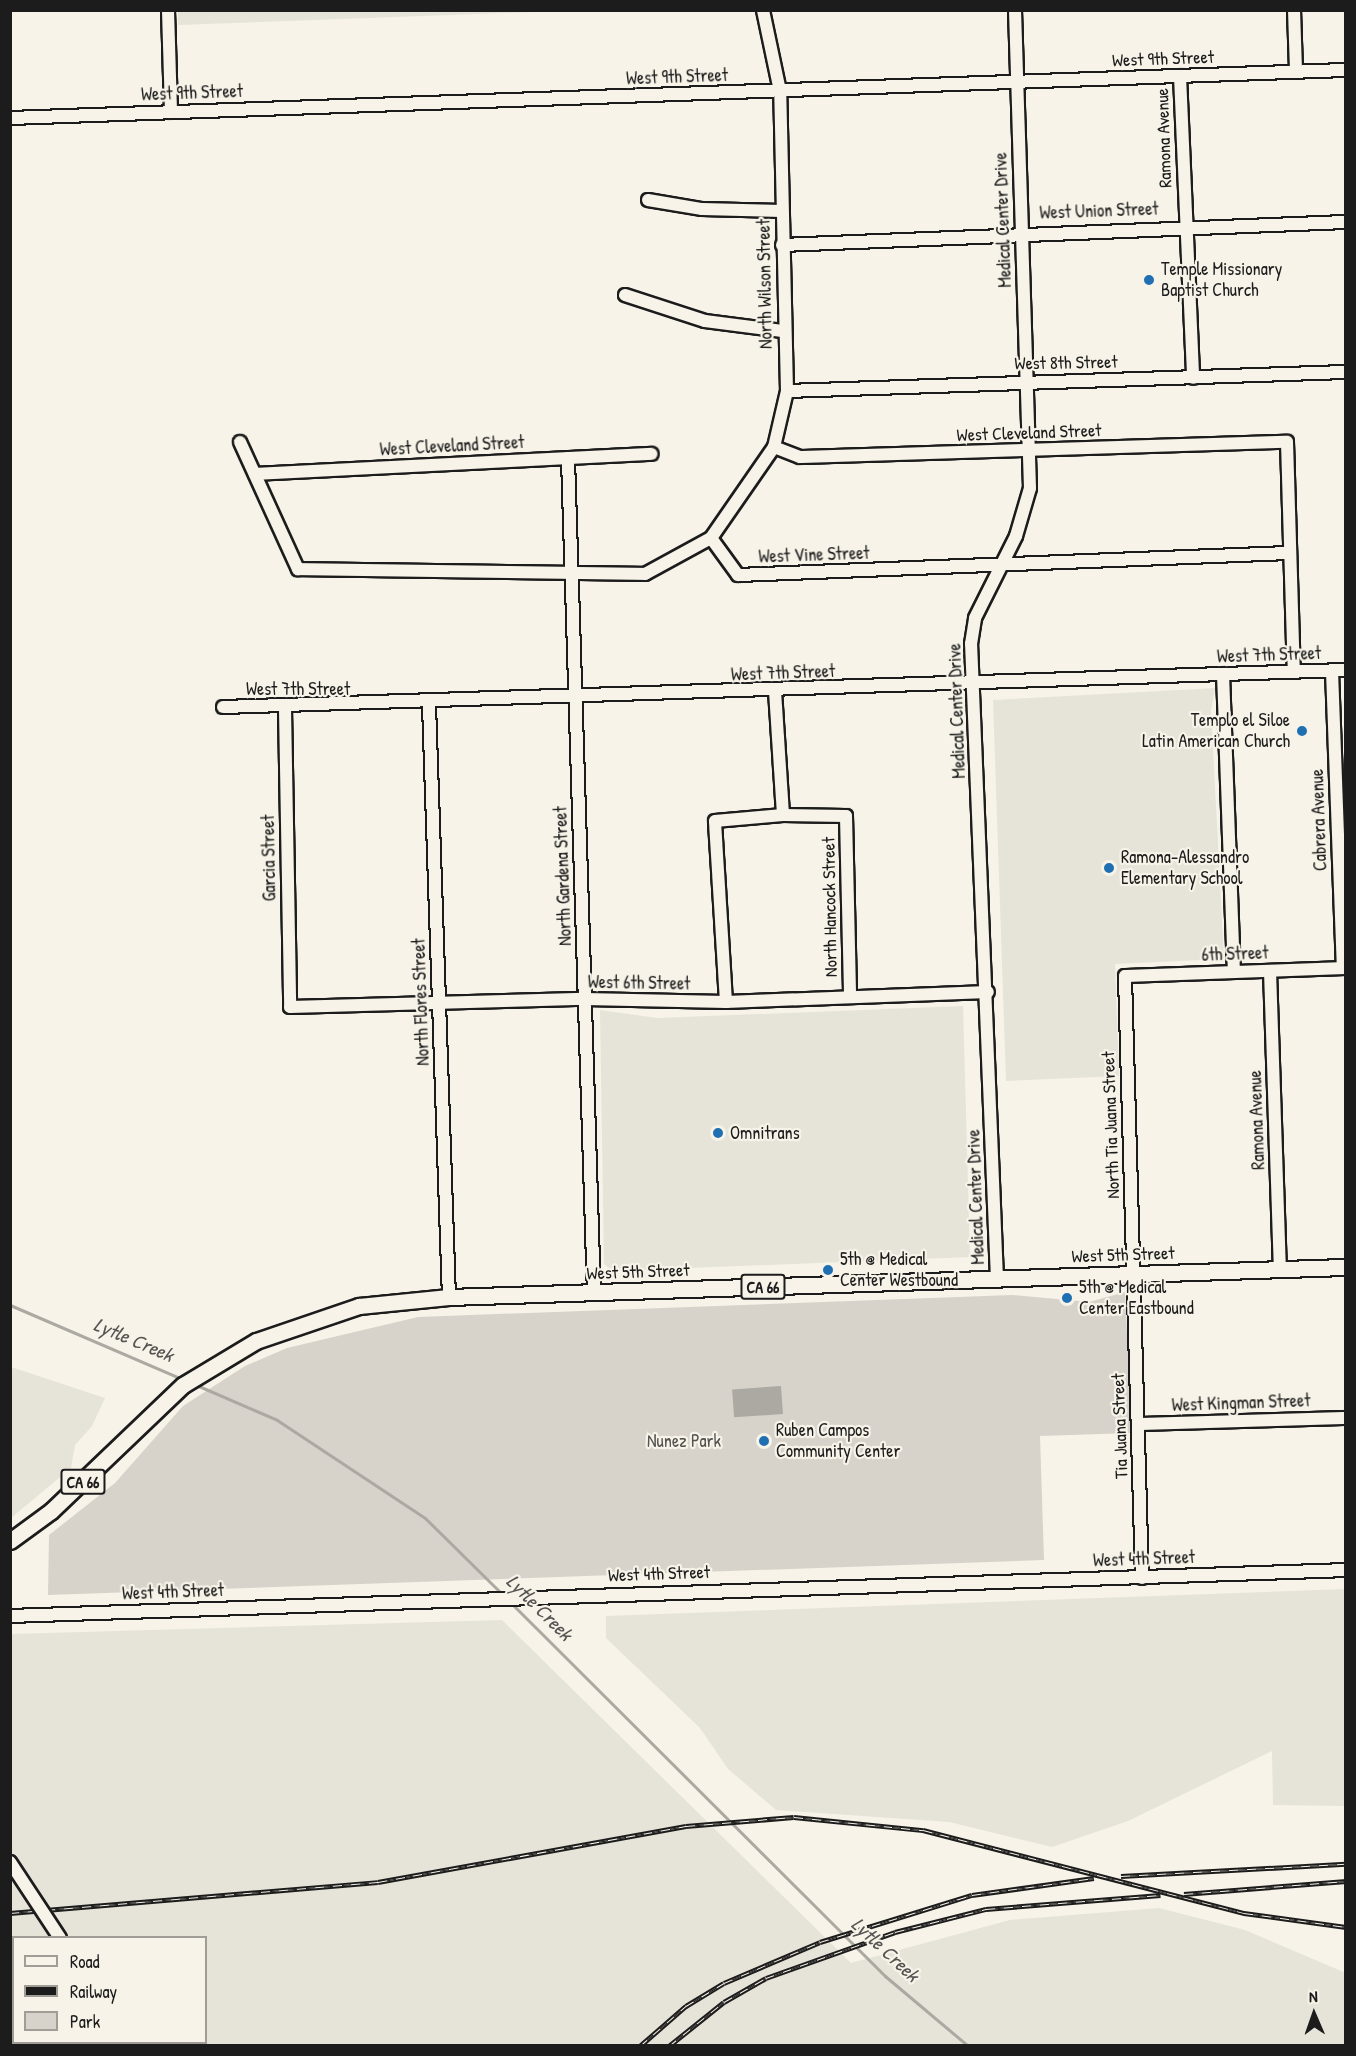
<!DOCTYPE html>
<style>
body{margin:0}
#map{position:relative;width:1356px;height:2056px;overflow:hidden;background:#f7f3e8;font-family:"Patrick Hand",sans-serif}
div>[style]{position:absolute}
.built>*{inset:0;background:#e6e3d9}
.green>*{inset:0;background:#d7d3cb}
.water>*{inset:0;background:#aca9a2;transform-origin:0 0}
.stream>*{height:3px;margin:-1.5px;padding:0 1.5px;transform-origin:1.5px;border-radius:1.5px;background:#aca9a2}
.canal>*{height:10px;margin:-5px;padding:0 5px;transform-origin:5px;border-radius:5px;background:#aca9a2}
.roads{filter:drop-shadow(2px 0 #1c1c1c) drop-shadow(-2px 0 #1c1c1c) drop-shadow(0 2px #1c1c1c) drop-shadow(0 -2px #1c1c1c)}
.minor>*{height:12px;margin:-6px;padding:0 6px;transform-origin:6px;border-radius:6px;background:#f7f3e8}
.major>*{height:15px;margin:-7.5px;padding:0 7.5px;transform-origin:7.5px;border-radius:7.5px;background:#f7f3e8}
.rail>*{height:5px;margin-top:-2.5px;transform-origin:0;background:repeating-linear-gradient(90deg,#f7f3e8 0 9px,#1c1c1c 0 18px);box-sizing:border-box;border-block:2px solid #1c1c1c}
.bridges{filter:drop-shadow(2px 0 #1c1c1c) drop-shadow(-2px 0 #1c1c1c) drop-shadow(0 2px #1c1c1c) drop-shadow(0 -2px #1c1c1c)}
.minor-bridge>*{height:12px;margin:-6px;padding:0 6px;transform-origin:6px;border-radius:6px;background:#f7f3e8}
.dots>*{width:16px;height:16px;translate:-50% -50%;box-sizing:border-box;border:3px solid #f7f3e8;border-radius:50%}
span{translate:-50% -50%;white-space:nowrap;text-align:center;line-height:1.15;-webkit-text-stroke:4.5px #f7f3e8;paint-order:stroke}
.shield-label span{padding:2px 4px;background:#f7f3e8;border:2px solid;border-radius:4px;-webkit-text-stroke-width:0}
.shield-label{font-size:16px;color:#1c1c1c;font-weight:700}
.street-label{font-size:18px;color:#1c1c1c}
.poi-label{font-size:18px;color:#1c1c1c}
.left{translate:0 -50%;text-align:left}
.right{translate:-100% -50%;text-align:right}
.park-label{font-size:18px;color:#545351}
.water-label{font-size:20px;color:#565452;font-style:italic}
.frame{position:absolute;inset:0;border:12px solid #1c1c1c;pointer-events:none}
.legend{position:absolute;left:12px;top:1936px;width:195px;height:108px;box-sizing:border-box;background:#f7f3e8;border:2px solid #9f9d96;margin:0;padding:8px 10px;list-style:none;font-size:18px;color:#1c1c1c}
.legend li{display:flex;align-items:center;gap:12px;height:30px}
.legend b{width:30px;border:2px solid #9f9d96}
.north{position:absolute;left:1284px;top:1984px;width:60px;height:60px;-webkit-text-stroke:4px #f7f3e8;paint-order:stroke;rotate:358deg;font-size:16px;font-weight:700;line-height:24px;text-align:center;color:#1c1c1c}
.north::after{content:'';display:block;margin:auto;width:21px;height:27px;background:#1c1c1c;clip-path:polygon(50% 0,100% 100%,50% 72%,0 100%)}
</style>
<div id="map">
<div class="built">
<i style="clip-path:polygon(178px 10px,561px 10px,561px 11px,178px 25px)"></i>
<i style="clip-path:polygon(1215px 688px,1211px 711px,1224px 959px,1115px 964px,1119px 1076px,1006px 1081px,993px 700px)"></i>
<i style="clip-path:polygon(963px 1006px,970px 1257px,613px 1271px,604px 1264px,600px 1010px,657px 1018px)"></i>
<i style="clip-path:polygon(11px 1367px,105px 1398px,92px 1426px,75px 1445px,71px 1468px,11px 1518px)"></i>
<i style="clip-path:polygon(1345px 1589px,1345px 1806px,1273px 1805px,1272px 1751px,1128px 1821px,1052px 1847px,949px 1822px,776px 1810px,728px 1769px,700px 1728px,606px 1638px,606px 1616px)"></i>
<i style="clip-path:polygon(502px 1620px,851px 1963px,1010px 1920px,1159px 1908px,1245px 1930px,1346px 1973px,1345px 2045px,23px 2046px,206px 2042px,206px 1938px,14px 1938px,13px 2032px,11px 2027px,11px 1634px)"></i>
</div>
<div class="green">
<i style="clip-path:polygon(1125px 1292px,1132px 1433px,1040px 1436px,1044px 1560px,48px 1595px,49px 1535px,115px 1483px,183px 1406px,245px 1366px,287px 1348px,418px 1317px,1012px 1295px,1089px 1302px)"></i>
</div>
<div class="water">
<i style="left:781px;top:1386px;width:28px;height:49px;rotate:86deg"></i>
</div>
<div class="stream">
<i style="left:10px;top:1305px;width:187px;rotate:23.3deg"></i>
<i style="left:194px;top:1384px;width:90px;rotate:23.4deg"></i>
<i style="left:277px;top:1420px;width:178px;rotate:33.5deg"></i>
<i style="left:425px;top:1518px;width:110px;rotate:44.6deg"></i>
<i style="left:510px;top:1602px;width:530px;rotate:44.92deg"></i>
<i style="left:885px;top:1976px;width:109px;rotate:40.1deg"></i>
</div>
<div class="canal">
<i style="left:10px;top:2044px;width:2px;rotate:63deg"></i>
</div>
<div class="roads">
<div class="minor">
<i style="left:168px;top:10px;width:102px;rotate:88.3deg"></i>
<i style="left:1294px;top:10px;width:61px;rotate:88.1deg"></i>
<i style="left:1180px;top:76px;width:302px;rotate:87.5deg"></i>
<i style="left:10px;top:118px;width:1337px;rotate:-2.06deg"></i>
<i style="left:648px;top:200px;width:55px;rotate:9.5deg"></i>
<i style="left:702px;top:209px;width:80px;rotate:1.4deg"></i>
<i style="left:782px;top:245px;width:564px;rotate:-2.34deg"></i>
<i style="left:625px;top:295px;width:84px;rotate:18deg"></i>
<i style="left:705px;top:321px;width:78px;rotate:7.4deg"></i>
<i style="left:787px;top:391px;width:559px;rotate:-1.95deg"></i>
<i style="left:240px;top:442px;width:140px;rotate:65.5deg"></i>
<i style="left:298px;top:569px;width:347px;rotate:0.8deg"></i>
<i style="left:645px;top:574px;width:75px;rotate:-28.6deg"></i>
<i style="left:711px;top:538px;width:111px;rotate:-55.3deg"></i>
<i style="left:774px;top:447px;width:57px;rotate:-76.9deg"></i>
<i style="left:787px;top:391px;width:300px;rotate:-91.3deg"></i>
<i style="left:780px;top:91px;width:83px;rotate:-101.9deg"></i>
<i style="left:774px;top:447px;width:28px;rotate:21deg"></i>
<i style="left:800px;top:457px;width:487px;rotate:-1.8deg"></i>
<i style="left:1287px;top:442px;width:230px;rotate:88.3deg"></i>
<i style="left:568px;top:458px;width:835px;rotate:88.22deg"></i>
<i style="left:255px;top:474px;width:397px;rotate:-2.9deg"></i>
<i style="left:711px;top:538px;width:46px;rotate:53.9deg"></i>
<i style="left:738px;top:575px;width:550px;rotate:-2.29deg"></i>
<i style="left:1332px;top:671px;width:297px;rotate:87.9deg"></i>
<i style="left:1223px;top:674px;width:298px;rotate:87.9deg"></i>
<i style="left:775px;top:691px;width:124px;rotate:86.3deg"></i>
<i style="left:429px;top:705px;width:592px;rotate:88.07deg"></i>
<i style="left:223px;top:707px;width:1124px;rotate:-1.89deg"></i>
<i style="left:285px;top:709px;width:298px;rotate:89deg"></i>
<i style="left:290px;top:1007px;width:295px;rotate:-1.6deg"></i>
<i style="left:585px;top:999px;width:141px;rotate:1.2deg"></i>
<i style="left:726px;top:1002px;width:262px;rotate:-2.2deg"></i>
<i style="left:1270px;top:971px;width:298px;rotate:88.1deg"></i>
<i style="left:726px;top:1002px;width:181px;rotate:-93.5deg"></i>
<i style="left:715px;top:821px;width:68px;rotate:-5deg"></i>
<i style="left:783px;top:815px;width:63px;rotate:0.9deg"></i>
<i style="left:846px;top:816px;width:181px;rotate:88.7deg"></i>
<i style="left:997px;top:1279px;width:636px;rotate:-92.34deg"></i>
<i style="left:971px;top:644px;width:26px;rotate:-81deg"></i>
<i style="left:975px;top:618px;width:92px;rotate:-63.4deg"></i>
<i style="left:1016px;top:536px;width:50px;rotate:-73.7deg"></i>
<i style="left:1030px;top:488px;width:478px;rotate:-91.8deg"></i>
<i style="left:1138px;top:1424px;width:208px;rotate:-1.7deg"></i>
<i style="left:1142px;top:1578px;width:602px;rotate:-91.62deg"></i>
<i style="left:1125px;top:976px;width:221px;rotate:-2.1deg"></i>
<i style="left:10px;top:1616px;width:1337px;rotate:-1.97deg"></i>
<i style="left:128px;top:2042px;width:4px;rotate:63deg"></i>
</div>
<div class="major">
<i style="left:10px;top:1541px;width:51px;rotate:-36.2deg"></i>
<i style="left:51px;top:1511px;width:182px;rotate:-43.7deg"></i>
<i style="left:183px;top:1385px;width:85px;rotate:-31.1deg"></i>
<i style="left:256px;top:1341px;width:109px;rotate:-18.8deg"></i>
<i style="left:359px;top:1306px;width:90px;rotate:-5.7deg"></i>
<i style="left:449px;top:1297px;width:898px;rotate:-1.92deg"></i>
</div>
</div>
<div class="rail">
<i style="left:1121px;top:1876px;width:225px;rotate:-3.1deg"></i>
<i style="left:1184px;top:1894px;width:163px;rotate:-4.6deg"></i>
<i style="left:10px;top:1913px;width:369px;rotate:-4.8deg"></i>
<i style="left:378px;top:1882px;width:313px;rotate:-10.3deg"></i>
<i style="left:686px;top:1826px;width:108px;rotate:-4.8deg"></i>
<i style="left:794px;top:1817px;width:130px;rotate:5.8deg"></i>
<i style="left:923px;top:1830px;width:332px;rotate:14.5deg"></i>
<i style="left:1244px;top:1913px;width:103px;rotate:7.8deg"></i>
<i style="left:640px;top:2046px;width:61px;rotate:-41deg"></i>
<i style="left:686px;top:2006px;width:44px;rotate:-31.2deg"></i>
<i style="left:724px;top:1983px;width:104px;rotate:-23.1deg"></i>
<i style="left:820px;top:1942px;width:159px;rotate:-17.2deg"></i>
<i style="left:972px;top:1895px;width:123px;rotate:-7.9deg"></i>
<i style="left:669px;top:2046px;width:70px;rotate:-38.7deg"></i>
<i style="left:724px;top:2002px;width:48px;rotate:-29.7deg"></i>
<i style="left:766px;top:1978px;width:137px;rotate:-19.6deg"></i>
<i style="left:895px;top:1932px;width:94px;rotate:-14.2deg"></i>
<i style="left:986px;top:1909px;width:175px;rotate:-4.6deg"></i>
</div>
<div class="bridges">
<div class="minor-bridge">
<i style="left:10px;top:1862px;width:91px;rotate:56.7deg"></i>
</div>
</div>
<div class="dots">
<i style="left:1149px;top:280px;background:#1f6fb2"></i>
<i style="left:1302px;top:731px;background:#1f6fb2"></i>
<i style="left:1109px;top:868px;background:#1f6fb2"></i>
<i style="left:718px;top:1133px;background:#1f6fb2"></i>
<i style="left:828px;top:1270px;background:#1f6fb2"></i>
<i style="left:1067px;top:1298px;background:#1f6fb2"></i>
<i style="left:764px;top:1441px;background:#1f6fb2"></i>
</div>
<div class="shield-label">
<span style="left:763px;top:1287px">CA 66</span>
<span style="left:83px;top:1482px">CA 66</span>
</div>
<div class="street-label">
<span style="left:1163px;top:59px;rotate:-2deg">West 9th Street</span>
<span style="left:677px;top:77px;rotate:-2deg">West 9th Street</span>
<span style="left:192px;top:93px;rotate:-2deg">West 9th Street</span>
<span style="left:1164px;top:138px;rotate:-92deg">Ramona Avenue</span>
<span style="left:1099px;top:211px;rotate:-2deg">West Union Street</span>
<span style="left:1003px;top:220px;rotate:-92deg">Medical Center Drive</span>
<span style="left:765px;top:284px;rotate:-91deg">North Wilson Street</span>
<span style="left:1066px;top:363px;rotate:-1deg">West 8th Street</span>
<span style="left:1029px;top:433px;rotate:-2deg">West Cleveland Street</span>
<span style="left:452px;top:446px;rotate:-3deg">West Cleveland Street</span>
<span style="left:814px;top:555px;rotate:-2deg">West Vine Street</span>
<span style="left:1269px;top:655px;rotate:-2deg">West 7th Street</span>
<span style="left:783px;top:673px;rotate:-2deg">West 7th Street</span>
<span style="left:298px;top:689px">West 7th Street</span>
<span style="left:957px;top:711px;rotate:-92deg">Medical Center Drive</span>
<span style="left:1319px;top:820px;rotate:-92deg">Cabrera Avenue</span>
<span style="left:269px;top:858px;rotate:-91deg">Garcia Street</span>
<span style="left:563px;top:876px;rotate:-92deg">North Gardena Street</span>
<span style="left:830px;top:907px;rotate:-91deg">North Hancock Street</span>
<span style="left:1235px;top:954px;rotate:-2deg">6th Street</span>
<span style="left:639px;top:983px;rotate:1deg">West 6th Street</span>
<span style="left:421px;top:1002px;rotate:-92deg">North Flores Street</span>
<span style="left:1257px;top:1120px;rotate:-92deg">Ramona Avenue</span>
<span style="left:1111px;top:1125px;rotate:-92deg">North Tia Juana Street</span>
<span style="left:976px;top:1197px;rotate:-92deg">Medical Center Drive</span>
<span style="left:1123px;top:1255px;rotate:-2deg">West 5th Street</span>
<span style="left:638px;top:1272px;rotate:-2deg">West 5th Street</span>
<span style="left:1241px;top:1403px;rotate:-2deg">West Kingman Street</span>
<span style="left:1120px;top:1426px;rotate:-92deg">Tia Juana Street</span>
<span style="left:1144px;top:1559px;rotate:-2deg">West 4th Street</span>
<span style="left:659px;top:1574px;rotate:-2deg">West 4th Street</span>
<span style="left:173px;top:1592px;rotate:-2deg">West 4th Street</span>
</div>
<div class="poi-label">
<span class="left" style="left:1161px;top:280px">Temple Missionary<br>Baptist Church</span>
<span class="right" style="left:1290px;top:731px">Templo el Siloe<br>Latin American Church</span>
<span class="left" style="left:1121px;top:868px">Ramona-Alessandro<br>Elementary School</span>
<span class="left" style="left:730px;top:1133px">Omnitrans</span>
<span class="left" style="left:840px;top:1270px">5th @ Medical<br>Center Westbound</span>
<span class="left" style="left:1079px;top:1298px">5th @ Medical<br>Center Eastbound</span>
<span class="left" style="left:776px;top:1441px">Ruben Campos<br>Community Center</span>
</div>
<div class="park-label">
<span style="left:684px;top:1441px">Nunez Park</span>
</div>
<div class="water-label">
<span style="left:134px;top:1339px;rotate:23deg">Lytle Creek</span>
<span style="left:540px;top:1607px;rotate:45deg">Lytle Creek</span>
<span style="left:886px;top:1949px;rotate:43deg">Lytle Creek</span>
</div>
<div class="frame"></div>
<ul class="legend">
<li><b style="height:8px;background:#f7f3e8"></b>Road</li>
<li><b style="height:8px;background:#1c1c1c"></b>Railway</li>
<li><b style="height:16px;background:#d7d3cb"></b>Park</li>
</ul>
<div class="north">N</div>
</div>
